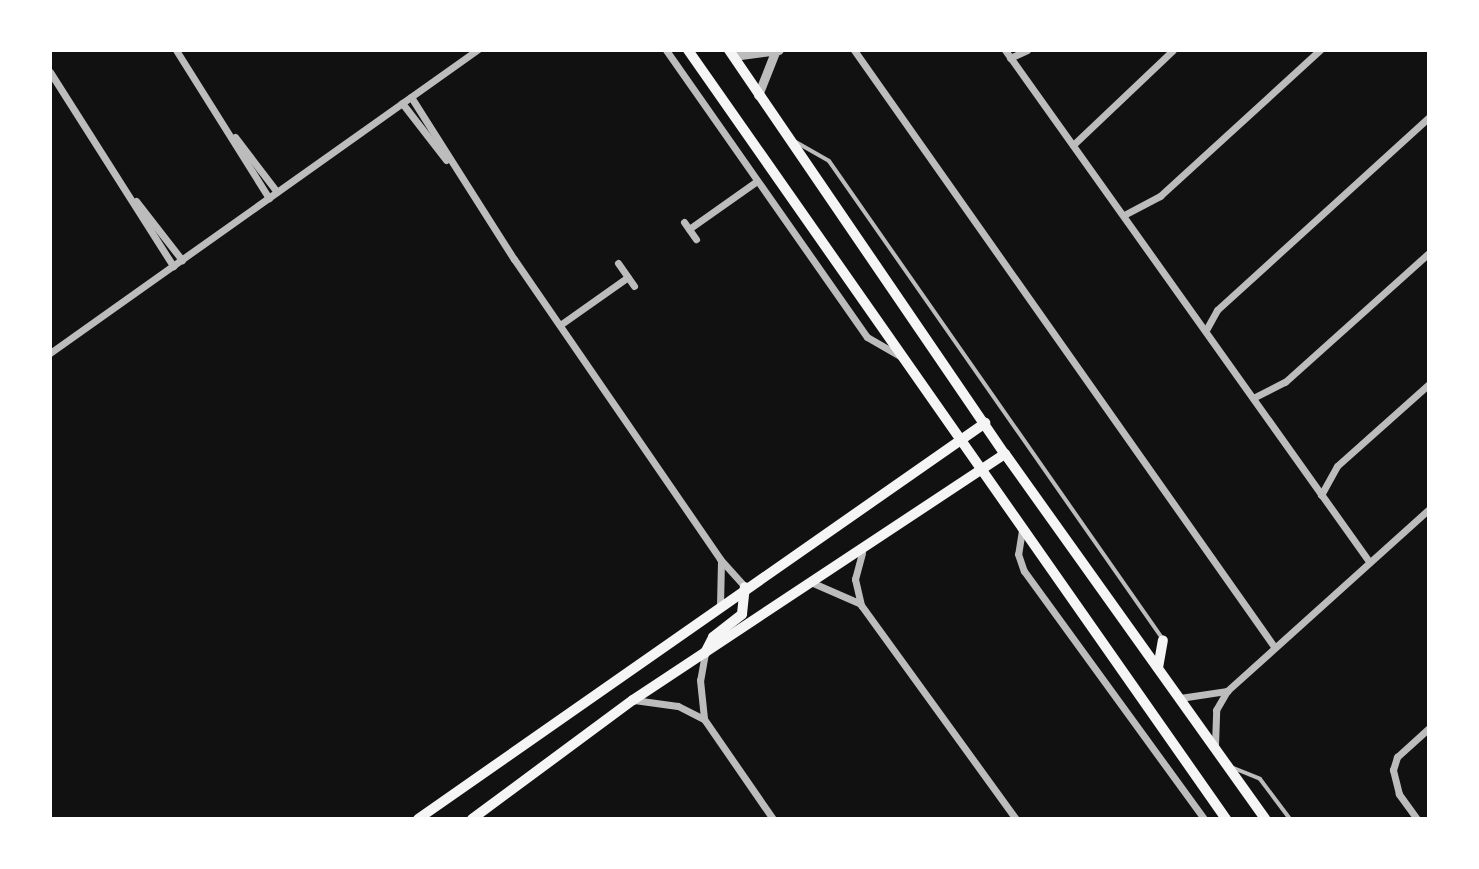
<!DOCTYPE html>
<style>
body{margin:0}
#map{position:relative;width:1479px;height:869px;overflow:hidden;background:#111;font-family:"Fira Sans Condensed",sans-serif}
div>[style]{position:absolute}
.service>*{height:4px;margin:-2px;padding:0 2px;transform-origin:2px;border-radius:2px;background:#bcbcbc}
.minor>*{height:7px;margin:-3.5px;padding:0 3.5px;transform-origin:3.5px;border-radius:3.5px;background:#bcbcbc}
.tertiary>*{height:9px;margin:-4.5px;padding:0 4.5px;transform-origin:4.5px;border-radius:4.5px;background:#bcbcbc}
.secondary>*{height:10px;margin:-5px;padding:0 5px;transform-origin:5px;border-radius:5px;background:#f5f5f5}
span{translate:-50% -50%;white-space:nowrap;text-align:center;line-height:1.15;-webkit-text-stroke:8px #fff;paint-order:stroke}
.frame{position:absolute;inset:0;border:52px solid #fff;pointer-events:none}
</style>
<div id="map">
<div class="service">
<i style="left:794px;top:141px;width:40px;rotate:29.7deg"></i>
<i style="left:829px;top:161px;width:582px;rotate:55.08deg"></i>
<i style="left:1231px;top:767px;width:31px;rotate:22deg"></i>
<i style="left:1260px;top:779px;width:50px;rotate:53.1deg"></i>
</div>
<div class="minor">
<i style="left:176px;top:50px;width:175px;rotate:57.9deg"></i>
<i style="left:666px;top:50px;width:350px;rotate:55deg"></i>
<i style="left:867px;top:337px;width:39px;rotate:30deg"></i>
<i style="left:854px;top:50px;width:728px;rotate:54.85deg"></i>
<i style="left:1005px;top:50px;width:626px;rotate:54.56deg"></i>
<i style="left:1010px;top:58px;width:19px;rotate:-25deg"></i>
<i style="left:50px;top:72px;width:230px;rotate:57.6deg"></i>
<i style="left:411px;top:97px;width:192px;rotate:57.6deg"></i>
<i style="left:514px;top:259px;width:364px;rotate:55.5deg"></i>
<i style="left:720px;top:559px;width:38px;rotate:48deg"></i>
<i style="left:402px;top:103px;width:72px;rotate:52.3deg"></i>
<i style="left:235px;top:137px;width:69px;rotate:52.6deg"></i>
<i style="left:1073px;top:145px;width:138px;rotate:-43.5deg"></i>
<i style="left:136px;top:201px;width:75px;rotate:52.1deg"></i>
<i style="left:1124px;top:215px;width:41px;rotate:-27.8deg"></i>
<i style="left:1160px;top:196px;width:217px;rotate:-42.4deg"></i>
<i style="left:684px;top:222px;width:21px;rotate:55deg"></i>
<i style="left:689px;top:229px;width:83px;rotate:-35.2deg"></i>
<i style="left:618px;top:263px;width:28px;rotate:55deg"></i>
<i style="left:560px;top:325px;width:83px;rotate:-35.2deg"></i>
<i style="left:1206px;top:330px;width:23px;rotate:-61deg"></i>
<i style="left:1217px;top:310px;width:287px;rotate:-42.3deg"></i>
<i style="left:50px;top:353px;width:524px;rotate:-35.36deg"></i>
<i style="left:1253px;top:398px;width:36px;rotate:-27deg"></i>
<i style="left:1285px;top:382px;width:193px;rotate:-41.9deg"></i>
<i style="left:1321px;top:495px;width:33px;rotate:-61deg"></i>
<i style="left:1337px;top:466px;width:123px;rotate:-41.7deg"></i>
<i style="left:1022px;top:530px;width:24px;rotate:99deg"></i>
<i style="left:1018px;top:554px;width:18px;rotate:71deg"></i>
<i style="left:1024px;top:571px;width:306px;rotate:54deg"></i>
<i style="left:862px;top:553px;width:27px;rotate:105deg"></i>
<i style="left:855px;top:579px;width:27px;rotate:77deg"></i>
<i style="left:861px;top:605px;width:264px;rotate:54.1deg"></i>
<i style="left:813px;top:583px;width:50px;rotate:23.5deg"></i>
<i style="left:720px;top:605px;width:44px;rotate:-88.7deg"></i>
<i style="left:705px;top:653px;width:27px;rotate:100deg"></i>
<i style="left:700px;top:680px;width:39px;rotate:84deg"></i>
<i style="left:704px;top:719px;width:121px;rotate:55.4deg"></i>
<i style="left:1180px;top:698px;width:48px;rotate:-8.5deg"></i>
<i style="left:634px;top:700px;width:44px;rotate:7.8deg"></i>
<i style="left:678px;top:706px;width:29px;rotate:27deg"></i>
<i style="left:1215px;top:745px;width:35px;rotate:-88deg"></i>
<i style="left:1216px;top:710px;width:22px;rotate:-60deg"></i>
<i style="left:1227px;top:691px;width:272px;rotate:-42deg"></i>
<i style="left:1417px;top:819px;width:31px;rotate:-126deg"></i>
<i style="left:1399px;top:794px;width:25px;rotate:-104deg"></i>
<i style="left:1393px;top:770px;width:14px;rotate:-73deg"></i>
<i style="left:1397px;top:757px;width:43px;rotate:-42.2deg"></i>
</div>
<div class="tertiary">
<i style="left:733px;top:56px;width:46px;rotate:-7.4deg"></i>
<i style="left:758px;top:95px;width:46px;rotate:-68.4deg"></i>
</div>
<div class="secondary">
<i style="left:688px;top:50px;width:939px;rotate:55.02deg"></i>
<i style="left:729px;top:50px;width:489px;rotate:55.7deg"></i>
<i style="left:1005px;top:454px;width:448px;rotate:54.5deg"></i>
<i style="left:705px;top:653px;width:18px;rotate:-63deg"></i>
<i style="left:713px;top:637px;width:37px;rotate:-38deg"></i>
<i style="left:742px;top:614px;width:27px;rotate:-84deg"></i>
<i style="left:1158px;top:668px;width:28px;rotate:-80deg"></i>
<i style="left:418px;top:819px;width:692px;rotate:-34.93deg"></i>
<i style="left:472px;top:819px;width:200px;rotate:-36.5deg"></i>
<i style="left:633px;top:700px;width:446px;rotate:-33.5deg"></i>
</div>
<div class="frame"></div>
</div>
